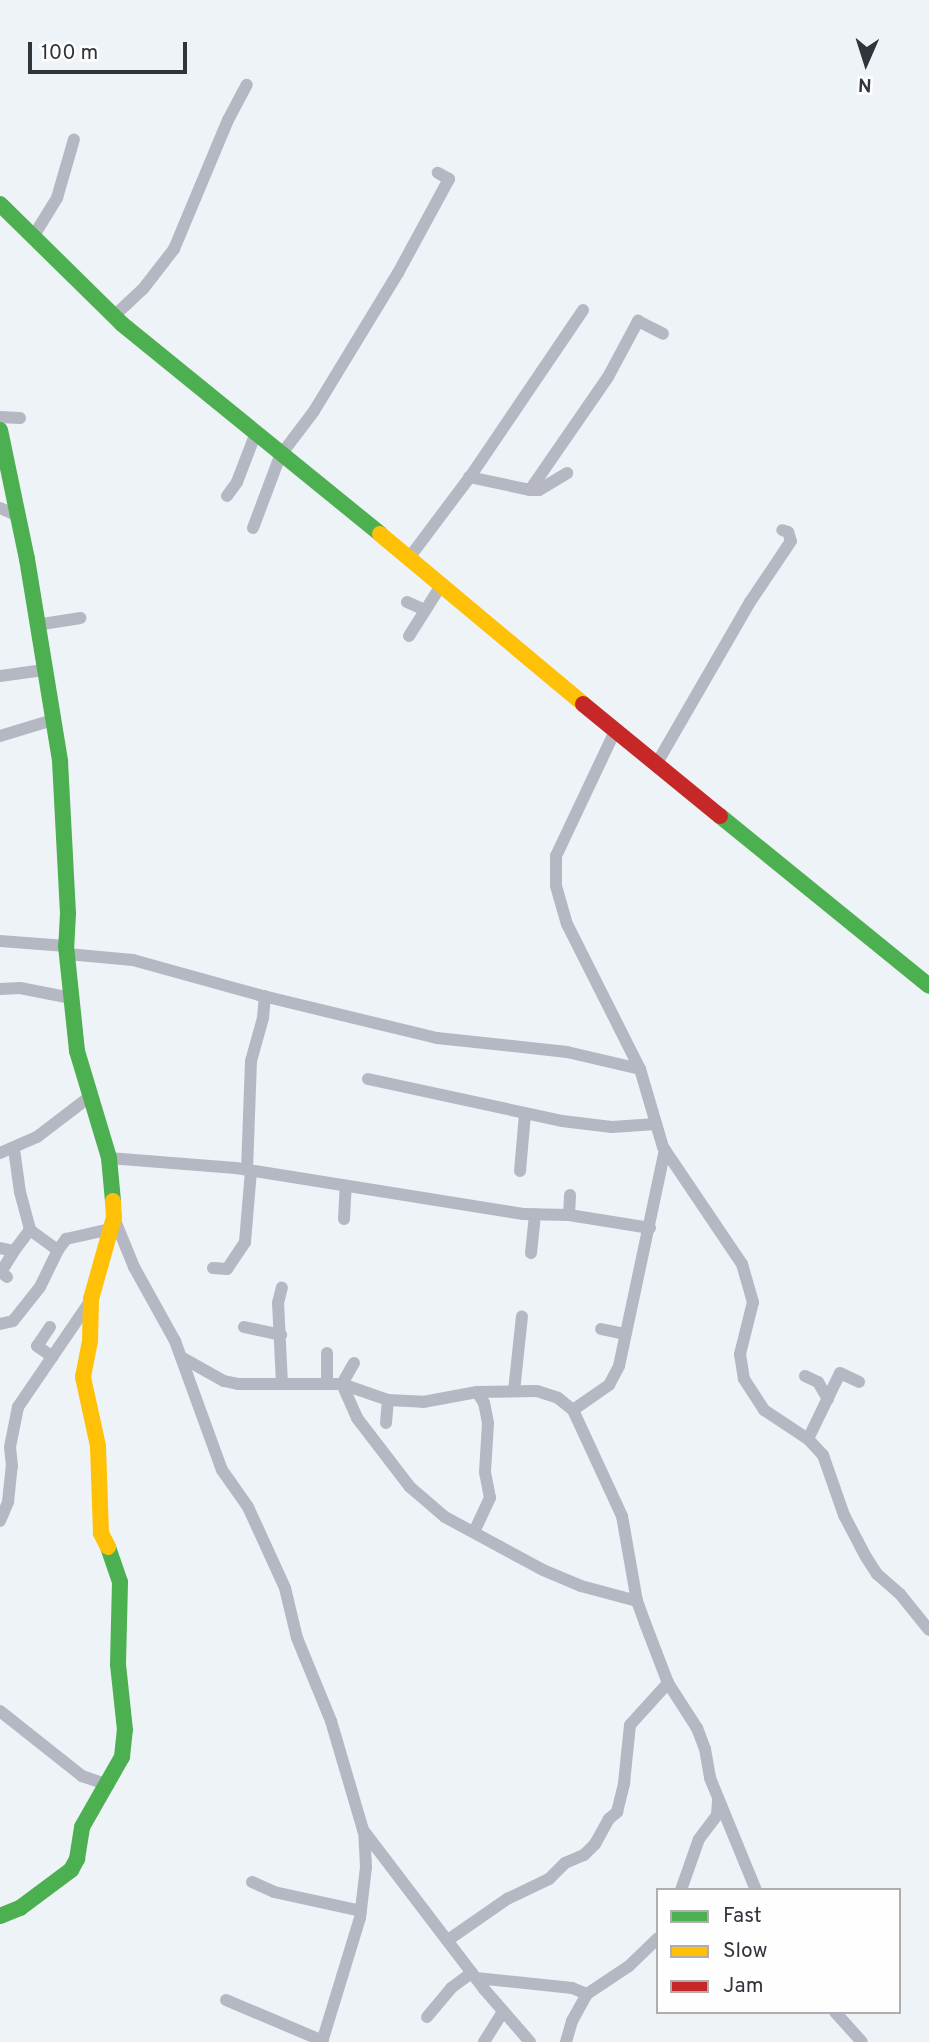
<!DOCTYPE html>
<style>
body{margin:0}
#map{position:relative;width:929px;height:2042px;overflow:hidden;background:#eef3f8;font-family:Overpass,sans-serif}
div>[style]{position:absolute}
.street>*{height:12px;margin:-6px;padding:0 6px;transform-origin:6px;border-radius:6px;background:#b5b8c3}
.fast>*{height:16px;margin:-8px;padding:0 8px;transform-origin:8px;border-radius:8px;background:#4caf50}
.slow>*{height:16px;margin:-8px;padding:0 8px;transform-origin:8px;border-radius:8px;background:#ffc107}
.jam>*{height:16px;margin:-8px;padding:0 8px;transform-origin:8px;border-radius:8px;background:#c62828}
span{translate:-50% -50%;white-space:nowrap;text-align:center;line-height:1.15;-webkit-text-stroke:7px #fefefe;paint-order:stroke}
.legend{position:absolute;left:656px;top:1888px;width:245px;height:126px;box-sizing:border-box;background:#fefefe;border:2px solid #acaeb0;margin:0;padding:9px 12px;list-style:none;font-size:21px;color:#30353c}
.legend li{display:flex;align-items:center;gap:14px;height:35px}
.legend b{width:35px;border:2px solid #acaeb0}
.north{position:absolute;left:831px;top:28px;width:70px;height:70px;-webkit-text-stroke:5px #fefefe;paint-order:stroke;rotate:183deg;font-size:19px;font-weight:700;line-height:28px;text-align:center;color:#30353c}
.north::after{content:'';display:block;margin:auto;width:24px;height:32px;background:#30353c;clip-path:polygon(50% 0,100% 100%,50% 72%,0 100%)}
.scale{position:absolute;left:28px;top:42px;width:159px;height:32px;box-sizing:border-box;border:4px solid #30353c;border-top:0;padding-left:9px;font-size:21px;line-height:24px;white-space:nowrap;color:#30353c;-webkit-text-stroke:5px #fefefe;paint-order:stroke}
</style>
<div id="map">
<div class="street">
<i style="left:33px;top:237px;width:46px;rotate:-58.4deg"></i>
<i style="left:57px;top:198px;width:61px;rotate:-73.9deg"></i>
<i style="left:114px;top:316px;width:40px;rotate:-43deg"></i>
<i style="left:143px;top:289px;width:51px;rotate:-52.2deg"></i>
<i style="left:174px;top:249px;width:140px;rotate:-67.3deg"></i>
<i style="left:228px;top:120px;width:40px;rotate:-62deg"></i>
<i style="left:0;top:417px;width:20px;rotate:3deg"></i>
<i style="left:469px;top:477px;width:62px;rotate:12deg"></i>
<i style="left:530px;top:490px;width:137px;rotate:-55.4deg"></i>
<i style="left:608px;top:377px;width:64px;rotate:-61.8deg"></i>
<i style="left:638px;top:321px;width:28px;rotate:27deg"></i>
<i style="left:530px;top:490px;width:9px"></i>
<i style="left:539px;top:490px;width:33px;rotate:-31deg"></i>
<i style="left:227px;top:496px;width:17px;rotate:-54deg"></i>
<i style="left:237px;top:482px;width:50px;rotate:-69deg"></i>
<i style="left:0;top:508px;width:20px;rotate:24deg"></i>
<i style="left:253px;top:528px;width:77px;rotate:-69.4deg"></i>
<i style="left:280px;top:456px;width:56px;rotate:-52.9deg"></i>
<i style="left:314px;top:411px;width:162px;rotate:-58.7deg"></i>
<i style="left:398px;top:273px;width:107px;rotate:-61.5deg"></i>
<i style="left:449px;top:179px;width:13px;rotate:-151deg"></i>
<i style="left:409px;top:558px;width:105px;rotate:-53.1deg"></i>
<i style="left:472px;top:474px;width:198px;rotate:-55.9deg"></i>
<i style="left:407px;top:602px;width:20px;rotate:24deg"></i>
<i style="left:36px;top:625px;width:45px;rotate:-9deg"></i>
<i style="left:409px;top:636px;width:62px;rotate:-57.6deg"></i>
<i style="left:0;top:676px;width:44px;rotate:-7.8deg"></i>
<i style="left:616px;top:729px;width:140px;rotate:115.3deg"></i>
<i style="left:556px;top:856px;width:30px;rotate:90deg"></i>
<i style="left:556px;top:886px;width:40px;rotate:74deg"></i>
<i style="left:567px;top:924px;width:162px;rotate:63.3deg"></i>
<i style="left:640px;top:1069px;width:81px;rotate:73.6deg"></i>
<i style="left:663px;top:1147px;width:141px;rotate:56deg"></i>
<i style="left:742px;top:1264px;width:40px;rotate:74deg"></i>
<i style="left:753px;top:1302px;width:54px;rotate:104deg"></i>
<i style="left:740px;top:1354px;width:25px;rotate:81deg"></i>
<i style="left:744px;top:1379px;width:37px;rotate:57deg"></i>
<i style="left:764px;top:1410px;width:53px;rotate:33.4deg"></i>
<i style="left:808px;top:1439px;width:22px;rotate:47deg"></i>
<i style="left:823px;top:1455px;width:64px;rotate:70.7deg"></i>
<i style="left:844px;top:1515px;width:47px;rotate:62.4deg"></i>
<i style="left:866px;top:1557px;width:20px;rotate:57deg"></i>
<i style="left:877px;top:1574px;width:30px;rotate:41deg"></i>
<i style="left:900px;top:1594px;width:46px;rotate:51.1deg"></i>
<i style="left:0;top:736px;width:55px;rotate:-16.8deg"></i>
<i style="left:657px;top:763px;width:186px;rotate:-60deg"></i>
<i style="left:750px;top:602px;width:73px;rotate:-56.1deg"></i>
<i style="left:791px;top:541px;width:9px;rotate:-108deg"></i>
<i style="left:788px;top:532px;width:6px;rotate:-162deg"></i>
<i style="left:0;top:941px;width:66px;rotate:4.3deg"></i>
<i style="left:67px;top:954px;width:66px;rotate:5.2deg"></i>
<i style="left:133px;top:960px;width:131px;rotate:15.5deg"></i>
<i style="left:259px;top:995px;width:183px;rotate:13.6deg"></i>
<i style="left:437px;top:1038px;width:131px;rotate:6.1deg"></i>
<i style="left:567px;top:1052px;width:75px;rotate:13.1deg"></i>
<i style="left:0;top:989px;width:20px;rotate:-3deg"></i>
<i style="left:20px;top:988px;width:52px;rotate:11.1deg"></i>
<i style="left:368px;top:1079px;width:198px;rotate:12.2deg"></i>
<i style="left:562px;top:1121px;width:50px;rotate:6.8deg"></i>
<i style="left:612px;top:1127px;width:44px;rotate:-3.9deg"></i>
<i style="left:14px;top:1149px;width:43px;rotate:82.1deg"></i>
<i style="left:20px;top:1192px;width:39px;rotate:75deg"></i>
<i style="left:30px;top:1230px;width:34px;rotate:36deg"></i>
<i style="left:58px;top:1250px;width:14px;rotate:-54deg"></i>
<i style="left:66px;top:1239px;width:45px;rotate:-12.8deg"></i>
<i style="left:0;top:1153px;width:40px;rotate:-23.4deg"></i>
<i style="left:37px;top:1137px;width:64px;rotate:-37.4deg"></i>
<i style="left:109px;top:1158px;width:127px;rotate:4.5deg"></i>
<i style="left:236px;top:1168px;width:291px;rotate:9.1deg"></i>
<i style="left:523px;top:1214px;width:46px;rotate:1.2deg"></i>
<i style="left:569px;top:1215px;width:20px;rotate:-87deg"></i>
<i style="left:247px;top:1170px;width:109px;rotate:-87.9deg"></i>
<i style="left:251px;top:1061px;width:45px;rotate:-74.4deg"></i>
<i style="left:263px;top:1018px;width:22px;rotate:-85deg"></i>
<i style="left:520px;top:1171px;width:57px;rotate:-85deg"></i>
<i style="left:569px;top:1215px;width:82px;rotate:9.1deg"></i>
<i style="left:114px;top:1218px;width:53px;rotate:67.8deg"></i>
<i style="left:134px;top:1267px;width:85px;rotate:61deg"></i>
<i style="left:175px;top:1341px;width:137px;rotate:70deg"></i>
<i style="left:222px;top:1470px;width:45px;rotate:54.9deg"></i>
<i style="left:248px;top:1507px;width:89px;rotate:65.4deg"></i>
<i style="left:285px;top:1588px;width:51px;rotate:76.5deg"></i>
<i style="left:297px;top:1638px;width:90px;rotate:67.7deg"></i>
<i style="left:331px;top:1721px;width:114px;rotate:73.6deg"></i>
<i style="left:363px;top:1830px;width:200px;rotate:52.7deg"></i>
<i style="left:484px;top:1989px;width:70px;rotate:49deg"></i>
<i style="left:344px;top:1219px;width:33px;rotate:-87deg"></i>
<i style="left:0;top:1248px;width:14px;rotate:12deg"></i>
<i style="left:14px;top:1251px;width:26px;rotate:-53deg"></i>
<i style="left:531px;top:1253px;width:39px;rotate:-84deg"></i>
<i style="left:213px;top:1268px;width:14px;rotate:4deg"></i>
<i style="left:227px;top:1269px;width:32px;rotate:-56deg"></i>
<i style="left:245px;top:1242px;width:71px;rotate:-85.2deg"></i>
<i style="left:7px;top:1277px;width:8px;rotate:-140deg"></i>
<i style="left:1px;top:1272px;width:25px;rotate:-58deg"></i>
<i style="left:0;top:1324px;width:13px;rotate:-13deg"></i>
<i style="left:13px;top:1321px;width:43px;rotate:-51.5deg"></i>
<i style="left:40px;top:1287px;width:41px;rotate:-64.1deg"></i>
<i style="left:50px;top:1327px;width:23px;rotate:124deg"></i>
<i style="left:37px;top:1346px;width:19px;rotate:35deg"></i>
<i style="left:244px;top:1327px;width:38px;rotate:12deg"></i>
<i style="left:601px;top:1329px;width:25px;rotate:12deg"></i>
<i style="left:181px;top:1357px;width:49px;rotate:29.2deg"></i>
<i style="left:224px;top:1381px;width:14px;rotate:12deg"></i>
<i style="left:238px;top:1384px;width:104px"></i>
<i style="left:342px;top:1384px;width:49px;rotate:19.2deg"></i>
<i style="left:388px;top:1400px;width:35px;rotate:3deg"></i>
<i style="left:423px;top:1402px;width:55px;rotate:-10.5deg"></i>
<i style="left:477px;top:1392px;width:60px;rotate:-1deg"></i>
<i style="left:537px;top:1391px;width:22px;rotate:18deg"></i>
<i style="left:558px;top:1398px;width:19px;rotate:39deg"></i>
<i style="left:573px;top:1410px;width:117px;rotate:65.2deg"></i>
<i style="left:622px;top:1516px;width:86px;rotate:80deg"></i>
<i style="left:637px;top:1601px;width:23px;rotate:70deg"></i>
<i style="left:645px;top:1623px;width:64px;rotate:69deg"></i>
<i style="left:668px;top:1683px;width:54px;rotate:57.2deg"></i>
<i style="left:697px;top:1728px;width:22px;rotate:69deg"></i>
<i style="left:705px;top:1749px;width:29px;rotate:80deg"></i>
<i style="left:710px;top:1778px;width:121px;rotate:67.7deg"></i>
<i style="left:354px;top:1363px;width:24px;rotate:120deg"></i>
<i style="left:342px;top:1384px;width:37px;rotate:66deg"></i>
<i style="left:357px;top:1418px;width:87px;rotate:52.5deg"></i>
<i style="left:410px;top:1487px;width:46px;rotate:40.6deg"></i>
<i style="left:445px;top:1517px;width:111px;rotate:28.4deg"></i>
<i style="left:543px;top:1570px;width:41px;rotate:22.8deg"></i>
<i style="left:581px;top:1586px;width:58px;rotate:15deg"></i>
<i style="left:805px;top:1376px;width:14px;rotate:25deg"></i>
<i style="left:818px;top:1382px;width:20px;rotate:60deg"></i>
<i style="left:282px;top:1384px;width:81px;rotate:-92.8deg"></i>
<i style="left:278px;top:1303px;width:16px;rotate:-76deg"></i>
<i style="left:327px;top:1384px;width:31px;rotate:-90deg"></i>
<i style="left:514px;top:1391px;width:75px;rotate:-83.9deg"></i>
<i style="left:573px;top:1410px;width:44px;rotate:-34.8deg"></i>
<i style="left:609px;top:1385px;width:21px;rotate:-62deg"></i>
<i style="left:619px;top:1366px;width:221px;rotate:-78deg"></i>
<i style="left:386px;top:1423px;width:23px;rotate:-85deg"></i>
<i style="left:808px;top:1439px;width:73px;rotate:-64.1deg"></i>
<i style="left:840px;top:1373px;width:21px;rotate:25deg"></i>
<i style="left:0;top:1521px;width:21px;rotate:-67deg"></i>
<i style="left:8px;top:1502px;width:36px;rotate:-84deg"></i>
<i style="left:12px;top:1466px;width:19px;rotate:-96deg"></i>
<i style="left:10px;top:1447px;width:41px;rotate:-78.7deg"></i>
<i style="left:18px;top:1407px;width:126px;rotate:-55.7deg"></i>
<i style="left:474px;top:1532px;width:38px;rotate:-65deg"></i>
<i style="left:490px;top:1498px;width:26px;rotate:-101deg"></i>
<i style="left:485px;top:1472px;width:49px;rotate:-86.5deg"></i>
<i style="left:488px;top:1423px;width:20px;rotate:-101deg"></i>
<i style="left:484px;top:1403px;width:13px;rotate:-122deg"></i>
<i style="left:0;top:1711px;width:105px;rotate:38.4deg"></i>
<i style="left:82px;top:1776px;width:28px;rotate:19deg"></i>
<i style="left:252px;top:1882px;width:24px;rotate:24deg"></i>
<i style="left:274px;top:1892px;width:89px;rotate:12.3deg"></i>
<i style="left:681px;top:1890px;width:54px;rotate:-70.6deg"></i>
<i style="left:699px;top:1839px;width:30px;rotate:-53deg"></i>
<i style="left:717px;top:1815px;width:15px;rotate:-86deg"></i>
<i style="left:448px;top:1940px;width:72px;rotate:-34.8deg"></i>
<i style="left:507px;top:1899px;width:47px;rotate:-25.5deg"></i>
<i style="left:549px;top:1879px;width:23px;rotate:-45deg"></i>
<i style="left:565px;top:1863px;width:21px;rotate:-23deg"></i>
<i style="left:584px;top:1855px;width:16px;rotate:-45deg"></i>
<i style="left:595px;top:1844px;width:29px;rotate:-61deg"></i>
<i style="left:609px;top:1819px;width:11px;rotate:-41deg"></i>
<i style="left:617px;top:1812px;width:30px;rotate:-76deg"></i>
<i style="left:624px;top:1783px;width:58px;rotate:-84.1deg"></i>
<i style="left:630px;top:1725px;width:57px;rotate:-47.9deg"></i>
<i style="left:476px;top:1978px;width:97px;rotate:5.9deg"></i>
<i style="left:572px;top:1988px;width:16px;rotate:22deg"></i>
<i style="left:226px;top:2000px;width:105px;rotate:22.9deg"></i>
<i style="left:835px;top:2012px;width:40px;rotate:48deg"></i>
<i style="left:427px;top:2017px;width:38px;rotate:-50deg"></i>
<i style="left:451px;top:1988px;width:26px;rotate:-36deg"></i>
<i style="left:322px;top:2042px;width:130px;rotate:-73deg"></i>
<i style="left:360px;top:1918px;width:51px;rotate:-83.3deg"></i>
<i style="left:366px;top:1867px;width:34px;rotate:-93deg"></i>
<i style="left:484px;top:2042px;width:36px;rotate:-58deg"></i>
<i style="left:566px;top:2042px;width:22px;rotate:-74deg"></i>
<i style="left:572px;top:2021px;width:31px;rotate:-61deg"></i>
<i style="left:587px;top:1994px;width:50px;rotate:-33.7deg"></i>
<i style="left:629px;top:1966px;width:40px;rotate:-44deg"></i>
</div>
<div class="fast">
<i style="left:0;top:204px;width:171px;rotate:44.5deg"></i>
<i style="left:122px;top:324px;width:333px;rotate:39.1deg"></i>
<i style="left:0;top:430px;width:132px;rotate:78.2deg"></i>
<i style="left:27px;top:559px;width:205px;rotate:80.7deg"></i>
<i style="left:60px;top:761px;width:152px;rotate:87deg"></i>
<i style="left:68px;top:913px;width:33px;rotate:93deg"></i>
<i style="left:66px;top:946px;width:106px;rotate:84deg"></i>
<i style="left:77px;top:1051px;width:112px;rotate:73.3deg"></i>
<i style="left:109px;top:1158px;width:43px;rotate:84.7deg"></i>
<i style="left:720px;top:816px;width:269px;rotate:39.1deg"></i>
<i style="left:0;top:1916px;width:22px;rotate:-22deg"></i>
<i style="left:20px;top:1908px;width:64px;rotate:-36.7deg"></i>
<i style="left:71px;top:1870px;width:13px;rotate:-61deg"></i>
<i style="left:77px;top:1859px;width:32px;rotate:-81deg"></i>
<i style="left:82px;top:1827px;width:81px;rotate:-60.3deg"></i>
<i style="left:122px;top:1757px;width:27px;rotate:-84deg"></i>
<i style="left:125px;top:1730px;width:66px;rotate:-96.1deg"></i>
<i style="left:118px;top:1664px;width:82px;rotate:-88.6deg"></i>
<i style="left:120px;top:1582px;width:37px;rotate:-109deg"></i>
</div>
<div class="slow">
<i style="left:380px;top:534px;width:265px;rotate:39.9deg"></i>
<i style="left:108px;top:1547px;width:16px;rotate:-117deg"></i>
<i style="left:101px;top:1533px;width:87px;rotate:-92deg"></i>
<i style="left:98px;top:1446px;width:71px;rotate:-102.3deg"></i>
<i style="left:83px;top:1377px;width:37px;rotate:-79deg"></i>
<i style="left:90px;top:1341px;width:42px;rotate:-88.6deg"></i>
<i style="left:91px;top:1299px;width:85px;rotate:-74.3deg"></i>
<i style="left:114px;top:1217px;width:16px;rotate:-94deg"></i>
</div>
<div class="jam">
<i style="left:583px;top:704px;width:177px;rotate:39.3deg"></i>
</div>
<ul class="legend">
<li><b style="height:9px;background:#4caf50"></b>Fast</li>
<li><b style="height:9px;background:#ffc107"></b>Slow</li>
<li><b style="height:9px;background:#c62828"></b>Jam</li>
</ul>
<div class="north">N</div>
<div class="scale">100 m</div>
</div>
